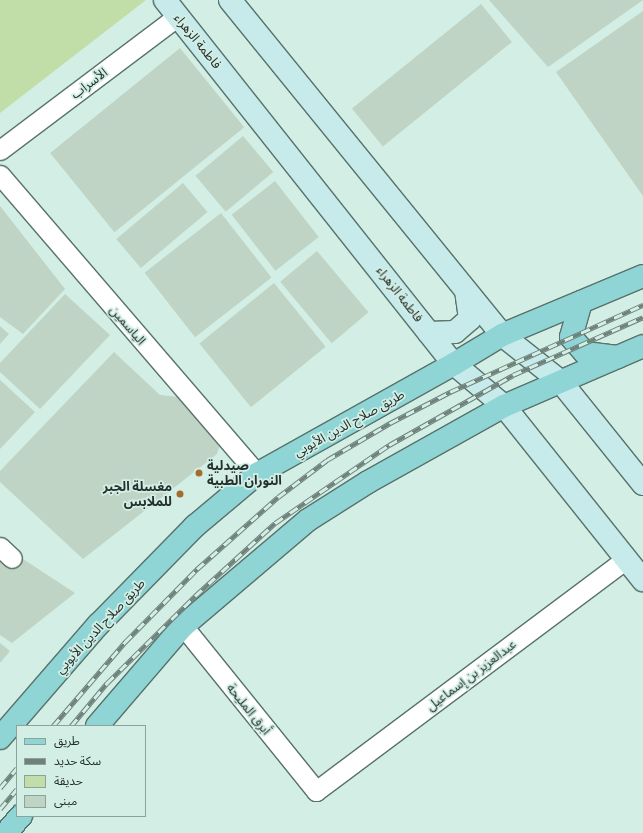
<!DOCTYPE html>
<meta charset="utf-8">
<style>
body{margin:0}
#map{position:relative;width:643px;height:833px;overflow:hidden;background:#d2eee5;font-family:Barlow,"Noto Sans Arabic",sans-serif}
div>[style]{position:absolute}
.green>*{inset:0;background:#c1dda8}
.building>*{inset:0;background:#bfd4c4;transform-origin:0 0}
.roads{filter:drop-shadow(1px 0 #59726a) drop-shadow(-1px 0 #59726a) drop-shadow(0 1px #59726a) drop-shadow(0 -1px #59726a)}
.minor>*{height:19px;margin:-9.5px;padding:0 9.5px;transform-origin:9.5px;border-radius:9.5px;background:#fff}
.secondary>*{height:22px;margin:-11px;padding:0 11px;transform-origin:11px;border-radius:11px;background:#c7eaeb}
.primary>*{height:22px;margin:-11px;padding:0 11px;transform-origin:11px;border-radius:11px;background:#8fd5d6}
.rail>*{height:4.5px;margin-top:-2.25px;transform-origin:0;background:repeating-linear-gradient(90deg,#d2eee5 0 9px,#6f817b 0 18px);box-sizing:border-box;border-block:1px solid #6f817b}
.dots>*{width:11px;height:11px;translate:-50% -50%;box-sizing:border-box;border:2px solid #d2eee5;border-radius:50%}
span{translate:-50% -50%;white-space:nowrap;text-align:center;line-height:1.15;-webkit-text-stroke:3.5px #d2eee5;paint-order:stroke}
.street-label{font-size:13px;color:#25302d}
.poi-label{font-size:13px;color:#25302d;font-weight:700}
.left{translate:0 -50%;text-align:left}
.right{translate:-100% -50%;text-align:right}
.legend{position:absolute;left:16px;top:725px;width:130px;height:92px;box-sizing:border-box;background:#d2eee5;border:1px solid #8da29b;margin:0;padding:5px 7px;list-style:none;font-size:12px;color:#25302d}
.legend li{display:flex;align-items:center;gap:8px;height:20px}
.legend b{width:20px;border:1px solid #8da29b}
</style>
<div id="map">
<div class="green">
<i style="clip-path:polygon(0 0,146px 0,0 113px)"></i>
</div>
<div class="building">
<i style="clip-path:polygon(489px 0,643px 0,548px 67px)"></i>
<i style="left:481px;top:4px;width:49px;height:166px;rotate:51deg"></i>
<i style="clip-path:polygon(643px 11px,643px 196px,556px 72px)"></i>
<i style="left:180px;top:48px;width:102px;height:167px;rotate:51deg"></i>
<i style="left:243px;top:136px;width:47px;height:62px;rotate:50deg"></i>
<i style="left:275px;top:181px;width:71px;height:55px;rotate:52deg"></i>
<i style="left:183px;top:183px;width:38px;height:87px;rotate:50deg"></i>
<i style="clip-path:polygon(0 206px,65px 289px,23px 334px,0 317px)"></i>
<i style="left:221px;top:213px;width:82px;height:97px;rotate:52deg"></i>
<i style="left:317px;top:251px;width:80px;height:48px;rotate:50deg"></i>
<i style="left:274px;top:283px;width:82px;height:96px;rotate:51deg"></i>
<i style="clip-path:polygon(65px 294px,110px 335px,40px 409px,0 372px,0 363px)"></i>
<i style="clip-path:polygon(0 326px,9px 334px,0 344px)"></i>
<i style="clip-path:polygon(114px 352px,160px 395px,178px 397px,221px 441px,217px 454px,83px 559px,0 482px,0 471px)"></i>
<i style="clip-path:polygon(0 380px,35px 412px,0 449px)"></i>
<i style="clip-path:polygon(0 544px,75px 593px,12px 643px,0 635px)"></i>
<i style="clip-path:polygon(0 643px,10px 651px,0 663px)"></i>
</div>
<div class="roads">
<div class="minor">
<i style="left:0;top:150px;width:223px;rotate:-37deg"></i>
<i style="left:0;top:175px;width:394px;rotate:49.3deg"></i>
<i style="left:0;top:547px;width:16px;rotate:43deg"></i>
<i style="left:183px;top:626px;width:212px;rotate:51.1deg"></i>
<i style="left:316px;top:791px;width:387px;rotate:-36.8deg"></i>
</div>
<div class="secondary">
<i style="left:165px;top:0;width:465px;rotate:51.6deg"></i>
<i style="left:454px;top:364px;width:65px;rotate:40deg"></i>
<i style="left:504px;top:406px;width:223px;rotate:51.4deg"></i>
<i style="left:230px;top:0;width:432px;rotate:50.9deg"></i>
<i style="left:502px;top:335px;width:75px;rotate:38.5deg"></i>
<i style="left:561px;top:382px;width:131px;rotate:51.2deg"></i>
<i style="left:429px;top:333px;width:26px;rotate:-2deg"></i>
<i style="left:455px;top:332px;width:20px;rotate:-41deg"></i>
<i style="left:470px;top:319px;width:28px;rotate:-98deg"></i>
</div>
<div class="primary">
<i style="left:581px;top:302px;width:36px;rotate:106deg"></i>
<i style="left:571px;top:337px;width:21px;rotate:49deg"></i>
<i style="left:585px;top:353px;width:33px;rotate:7deg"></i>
<i style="left:97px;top:726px;width:132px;rotate:-49.3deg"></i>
<i style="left:183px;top:626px;width:164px;rotate:-40.3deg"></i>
<i style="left:308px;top:520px;width:71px;rotate:-32.3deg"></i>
<i style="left:368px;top:482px;width:156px;rotate:-29.2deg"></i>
<i style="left:504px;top:406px;width:151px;rotate:-23.3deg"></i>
<i style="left:0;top:738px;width:150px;rotate:-49.1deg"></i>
<i style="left:98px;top:625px;width:139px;rotate:-45.6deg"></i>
<i style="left:195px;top:526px;width:81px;rotate:-40deg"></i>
<i style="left:257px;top:474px;width:226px;rotate:-29.2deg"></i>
<i style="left:454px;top:364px;width:56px;rotate:-31.1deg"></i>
<i style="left:502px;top:335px;width:153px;rotate:-22.7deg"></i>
<i style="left:6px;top:833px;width:23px;rotate:-49deg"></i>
</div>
</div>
<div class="rail">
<i style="left:53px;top:726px;width:111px;rotate:-49.4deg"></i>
<i style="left:125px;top:642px;width:103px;rotate:-45.4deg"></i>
<i style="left:197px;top:569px;width:108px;rotate:-41.6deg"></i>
<i style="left:278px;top:497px;width:61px;rotate:-37.1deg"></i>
<i style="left:327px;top:460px;width:73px;rotate:-30.4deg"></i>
<i style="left:390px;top:423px;width:68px;rotate:-27.3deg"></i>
<i style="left:450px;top:392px;width:212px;rotate:-24.3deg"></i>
<i style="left:71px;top:726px;width:56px;rotate:-50.1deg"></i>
<i style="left:107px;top:683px;width:124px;rotate:-44.7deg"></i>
<i style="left:195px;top:596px;width:108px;rotate:-42.4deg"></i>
<i style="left:275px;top:523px;width:138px;rotate:-34.4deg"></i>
<i style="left:389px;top:445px;width:142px;rotate:-29.4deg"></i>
<i style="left:513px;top:375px;width:142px;rotate:-24deg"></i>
<i style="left:0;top:788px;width:26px;rotate:-50deg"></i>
<i style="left:0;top:809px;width:26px;rotate:-50deg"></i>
</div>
<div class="dots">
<i style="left:199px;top:473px;background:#a66c2c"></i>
<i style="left:180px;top:494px;background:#a66c2c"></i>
</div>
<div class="street-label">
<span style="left:198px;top:41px;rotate:51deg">فاطمة الزهراء</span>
<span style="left:89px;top:83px;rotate:-37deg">الأسراب</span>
<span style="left:400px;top:294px;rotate:52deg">فاطمة الزهراء</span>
<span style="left:128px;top:325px;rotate:49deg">الياسمين</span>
<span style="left:349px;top:423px;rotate:-29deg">طريق صلاح الدين الأيوبي</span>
<span style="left:100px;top:626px;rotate:-47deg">طريق صلاح الدين الأيوبي</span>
<span style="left:471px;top:675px;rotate:-37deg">عبدالعزيز بن إسماعيل</span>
<span style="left:249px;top:709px;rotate:51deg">أبرق المليحة</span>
</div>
<div class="poi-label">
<span class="left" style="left:207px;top:473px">صيدلية<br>النوران الطبية</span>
<span class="right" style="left:172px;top:494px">مغسلة الجبر<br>للملابس</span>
</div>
<ul class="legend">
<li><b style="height:5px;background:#8fd5d6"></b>طريق</li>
<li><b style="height:5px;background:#6f817b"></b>سكة حديد</li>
<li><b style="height:11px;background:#c1dda8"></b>حديقة</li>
<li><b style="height:11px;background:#bfd4c4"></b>مبنى</li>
</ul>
</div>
